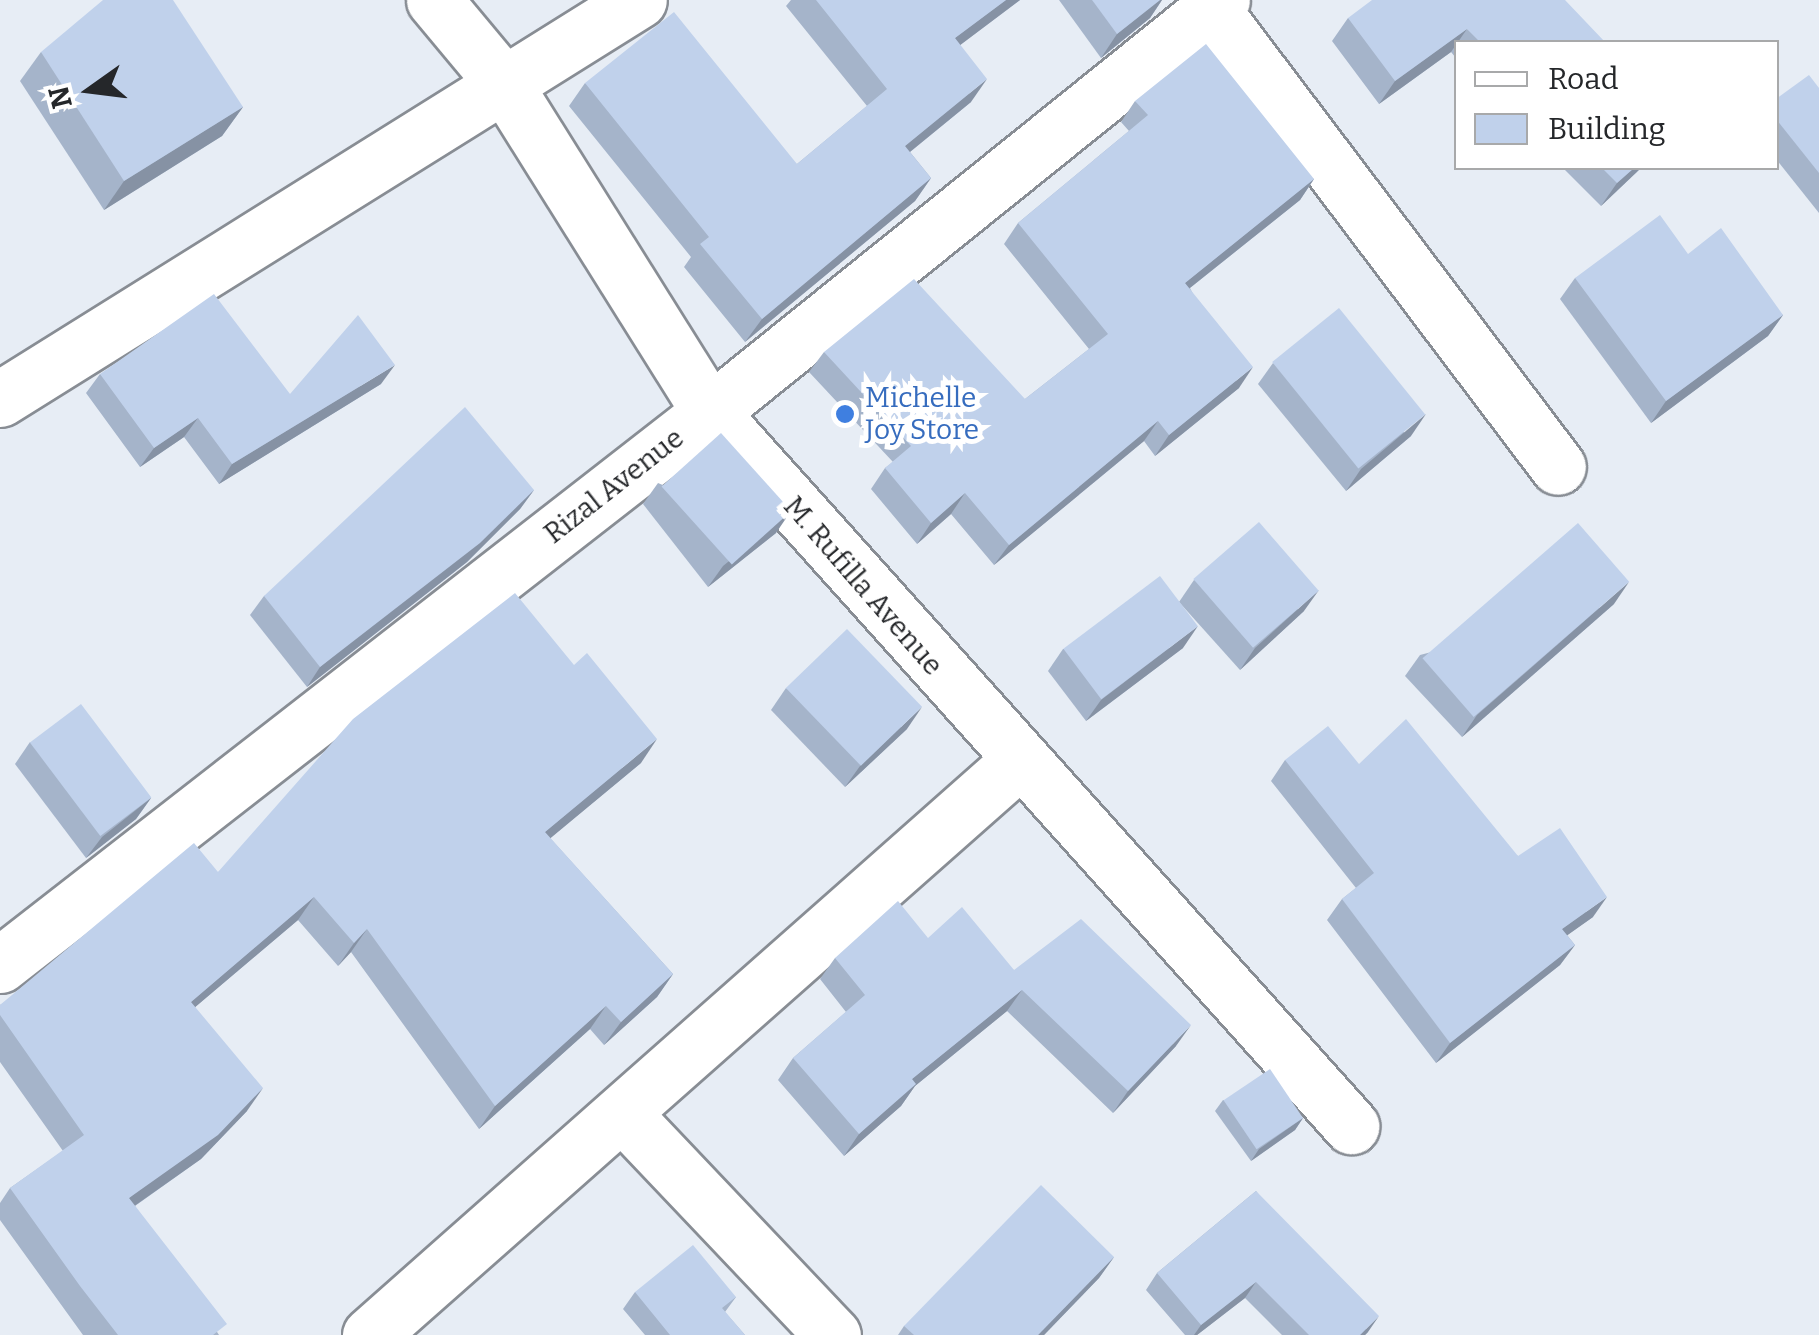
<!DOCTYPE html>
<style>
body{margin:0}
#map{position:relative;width:1819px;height:1335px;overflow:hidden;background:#e7edf5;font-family:Bitter,serif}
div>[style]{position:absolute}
.roads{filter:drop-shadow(2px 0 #888d94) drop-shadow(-2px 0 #888d94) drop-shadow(0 2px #888d94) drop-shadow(0 -2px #888d94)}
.street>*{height:55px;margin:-27.5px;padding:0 27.5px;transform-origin:27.5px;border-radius:27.5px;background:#fff}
.wall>*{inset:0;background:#a5b4ca}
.shaded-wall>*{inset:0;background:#8692a4}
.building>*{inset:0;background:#c0d1eb;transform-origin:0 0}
.dots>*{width:28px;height:28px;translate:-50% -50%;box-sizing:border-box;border:5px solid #fff;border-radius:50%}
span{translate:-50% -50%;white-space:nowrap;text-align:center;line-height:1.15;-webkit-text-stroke:10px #fff;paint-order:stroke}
.shop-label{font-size:28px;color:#366cbe}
.left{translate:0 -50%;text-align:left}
.street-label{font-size:28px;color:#25272a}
.legend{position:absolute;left:1454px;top:40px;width:325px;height:130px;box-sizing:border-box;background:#fff;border:2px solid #a8a9aa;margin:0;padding:12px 18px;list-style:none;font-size:30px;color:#25272a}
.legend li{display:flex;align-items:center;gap:20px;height:50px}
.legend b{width:50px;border:2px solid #a8a9aa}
.north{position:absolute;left:40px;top:40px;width:100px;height:100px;-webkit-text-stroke:8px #fff;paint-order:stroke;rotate:256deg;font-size:28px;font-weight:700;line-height:40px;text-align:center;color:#25272a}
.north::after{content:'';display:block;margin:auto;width:35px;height:45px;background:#25272a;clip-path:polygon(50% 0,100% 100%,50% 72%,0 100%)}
</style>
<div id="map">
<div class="roads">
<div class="street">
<i style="left:434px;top:0;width:109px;rotate:50.2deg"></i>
<i style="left:504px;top:84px;width:387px;rotate:57.9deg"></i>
<i style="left:710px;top:412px;width:960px;rotate:48.08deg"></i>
<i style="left:1211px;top:8px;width:575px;rotate:52.91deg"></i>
<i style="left:0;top:399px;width:753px;rotate:-31.98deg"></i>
<i style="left:0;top:965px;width:900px;rotate:-37.91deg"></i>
<i style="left:710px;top:412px;width:657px;rotate:-38.82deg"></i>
<i style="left:623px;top:1114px;width:305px;rotate:46.5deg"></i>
<i style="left:370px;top:1335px;width:865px;rotate:-41.49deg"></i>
</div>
</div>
<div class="wall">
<i style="clip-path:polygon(791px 0,1020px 0,960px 45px,971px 102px,910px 152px,931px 178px,915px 201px,745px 342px,684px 267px,691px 257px,569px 106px,585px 83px,797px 164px,867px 106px,786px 6px)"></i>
<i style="clip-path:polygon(1059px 0,1162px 0,1150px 18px,1101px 58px)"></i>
<i style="clip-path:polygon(1348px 18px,1605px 42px,1456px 42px,1456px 58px,1451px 52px,1379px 104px,1332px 41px)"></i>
<i style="clip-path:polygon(41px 52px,243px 107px,222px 136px,104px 210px,20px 81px)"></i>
<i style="clip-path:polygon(1819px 88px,1819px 213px,1776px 159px,1776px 99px)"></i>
<i style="clip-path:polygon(1135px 101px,1314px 179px,1300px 200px,1190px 288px,1239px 388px,1155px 456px,1144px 441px,994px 565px,951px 514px,917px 544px,871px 489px,885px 468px,893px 462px,809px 372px,824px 352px,1025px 399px,1089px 349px,1004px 244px,1018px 223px,1129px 131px,1121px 122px)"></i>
<i style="clip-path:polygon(1563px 168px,1641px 168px,1601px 206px)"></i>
<i style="clip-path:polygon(1688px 254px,1783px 315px,1768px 336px,1651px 423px,1560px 299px,1575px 278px)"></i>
<i style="clip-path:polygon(1273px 363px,1411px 436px,1346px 491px,1258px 384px)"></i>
<i style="clip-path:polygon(100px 374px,290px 394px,381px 384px,219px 484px,184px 437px,140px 467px,86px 393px)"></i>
<i style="clip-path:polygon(658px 483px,776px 533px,708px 587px,643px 504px)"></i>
<i style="clip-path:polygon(534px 490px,520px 509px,467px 562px,307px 687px,250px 615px,264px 596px)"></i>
<i style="clip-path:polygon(1194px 580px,1304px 611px,1240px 670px,1179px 602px)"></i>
<i style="clip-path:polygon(1614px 604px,1462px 737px,1405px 676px,1420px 655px)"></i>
<i style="clip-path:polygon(1183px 648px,1086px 721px,1048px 671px,1063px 649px)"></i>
<i style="clip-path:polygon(786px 688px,907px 729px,845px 787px,771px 710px)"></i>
<i style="clip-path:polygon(30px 742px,151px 798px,136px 819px,86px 858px,15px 764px)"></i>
<i style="clip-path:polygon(1285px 760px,1359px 764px,1518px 856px,1593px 917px,1567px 935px,1575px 945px,1560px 965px,1436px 1063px,1327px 920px,1342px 899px,1356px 888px,1271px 781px)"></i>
<i style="clip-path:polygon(641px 763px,550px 838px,673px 974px,657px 997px,604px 1045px,590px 1029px,479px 1129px,351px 952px,338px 966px,298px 920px,195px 1007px,247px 1111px,201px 1159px,135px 1206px,219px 1335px,83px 1335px,0 1220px,0 1203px,10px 1188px,63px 1151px,0 1062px,0 1005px,218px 872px)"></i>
<i style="clip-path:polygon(928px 938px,1014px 970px,1176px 1046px,1113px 1113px,1007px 1011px,915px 1086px,901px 1106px,844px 1156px,778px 1080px,793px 1058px,846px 1012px,820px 979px,835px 958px)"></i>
<i style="clip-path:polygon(1223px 1100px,1303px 1118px,1295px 1130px,1251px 1161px,1215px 1111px)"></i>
<i style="clip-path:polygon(1256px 1191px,1368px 1332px,1365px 1335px,1282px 1335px,1245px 1298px,1197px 1335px,1185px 1335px,1146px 1290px,1157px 1273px)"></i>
<i style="clip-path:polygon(1114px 1257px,1099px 1278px,1044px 1335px,898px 1335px,904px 1326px)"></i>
<i style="clip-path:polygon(635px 1292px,736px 1297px,725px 1312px,745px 1335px,645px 1335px,623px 1309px)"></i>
</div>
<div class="shaded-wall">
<i style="clip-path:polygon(1006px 0,1020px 0,939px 61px,955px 38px)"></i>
<i style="clip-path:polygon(1160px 0,1162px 0,1150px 18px,1101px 58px,1117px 34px)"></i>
<i style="clip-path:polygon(1467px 29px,1451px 52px,1379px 104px,1395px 81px)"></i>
<i style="clip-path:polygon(987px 79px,971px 102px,889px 169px,905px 146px)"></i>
<i style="clip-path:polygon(243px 107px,222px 136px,104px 210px,124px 181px)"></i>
<i style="clip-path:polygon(1634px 168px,1641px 168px,1601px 206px,1617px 183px)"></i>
<i style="clip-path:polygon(931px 178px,915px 201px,745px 342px,762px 319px)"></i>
<i style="clip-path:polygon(1314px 179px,1300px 200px,1171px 303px,1185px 283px)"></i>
<i style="clip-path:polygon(1783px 315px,1768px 336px,1651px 423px,1666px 401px)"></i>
<i style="clip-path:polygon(395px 365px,381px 384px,219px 484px,232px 464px)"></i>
<i style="clip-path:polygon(1253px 367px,1239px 388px,1155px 456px,1169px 435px)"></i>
<i style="clip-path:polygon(1426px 414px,1411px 436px,1346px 491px,1361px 469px)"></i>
<i style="clip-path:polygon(198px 418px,184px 437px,140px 467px,154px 448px)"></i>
<i style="clip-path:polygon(1158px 421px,1144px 441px,994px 565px,1009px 545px)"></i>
<i style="clip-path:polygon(534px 490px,520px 509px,467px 562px,307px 687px,320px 667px)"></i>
<i style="clip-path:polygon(965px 493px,951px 514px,917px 544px,931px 523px)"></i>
<i style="clip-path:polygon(791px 511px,776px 533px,708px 587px,723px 566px)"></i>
<i style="clip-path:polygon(1629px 582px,1614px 604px,1462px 737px,1477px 715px)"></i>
<i style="clip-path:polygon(1319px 590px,1304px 611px,1240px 670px,1255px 648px)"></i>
<i style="clip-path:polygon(1198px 626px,1183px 648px,1086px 721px,1101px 700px)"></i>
<i style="clip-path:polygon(922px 707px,907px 729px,845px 787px,860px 766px)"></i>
<i style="clip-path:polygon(657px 739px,641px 763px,529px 856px,545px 832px)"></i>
<i style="clip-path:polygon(151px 798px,136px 819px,86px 858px,102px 837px)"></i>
<i style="clip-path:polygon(314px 897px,298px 920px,174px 1025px,191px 1002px)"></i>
<i style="clip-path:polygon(1607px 897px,1593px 917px,1548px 949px,1562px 929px)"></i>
<i style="clip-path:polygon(367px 929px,351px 952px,338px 966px,354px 943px)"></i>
<i style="clip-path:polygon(1575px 945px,1560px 965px,1436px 1063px,1450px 1043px)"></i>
<i style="clip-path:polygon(673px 974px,657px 997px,604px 1045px,621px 1022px)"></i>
<i style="clip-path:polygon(1022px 990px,1007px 1011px,915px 1086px,901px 1106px,844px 1156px,859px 1134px,912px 1079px)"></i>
<i style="clip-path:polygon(606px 1006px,590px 1029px,479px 1129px,495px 1106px)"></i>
<i style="clip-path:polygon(1191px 1025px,1176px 1046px,1113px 1113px,1128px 1091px)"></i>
<i style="clip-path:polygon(263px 1088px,247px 1111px,201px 1159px,113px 1221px,129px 1198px)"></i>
<i style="clip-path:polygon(1303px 1118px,1295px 1130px,1251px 1161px,1259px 1149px)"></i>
<i style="clip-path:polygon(1114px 1257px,1099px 1278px,1044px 1335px,1038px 1335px)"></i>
<i style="clip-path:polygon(1256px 1282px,1245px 1298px,1197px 1335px,1194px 1335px,1201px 1325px)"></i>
<i style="clip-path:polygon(1379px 1316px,1368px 1332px,1365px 1335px,1360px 1335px)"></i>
</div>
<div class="building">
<i style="clip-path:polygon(103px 0,173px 0,243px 107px,124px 181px,41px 52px)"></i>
<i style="clip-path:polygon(816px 0,1006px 0,955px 38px,987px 79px,905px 146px,931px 178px,762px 319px,700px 244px,709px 237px,585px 83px,674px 12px,797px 164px,887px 89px)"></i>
<i style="clip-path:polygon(1092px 0,1160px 0,1117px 34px)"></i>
<i style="clip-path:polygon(1372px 0,1565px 0,1605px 42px,1480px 42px,1467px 29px,1395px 81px,1348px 18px)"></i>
<i style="clip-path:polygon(1206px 44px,1314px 179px,1185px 283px,1253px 367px,1169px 435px,1158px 421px,1009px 545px,965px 493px,931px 523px,885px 468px,911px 446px,824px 352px,914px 279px,1025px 399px,1108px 334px,1018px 223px,1148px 115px,1135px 101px)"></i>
<i style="clip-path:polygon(1809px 75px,1819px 88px,1819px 173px,1776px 119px,1776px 99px)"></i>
<i style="clip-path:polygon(1602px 168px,1634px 168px,1617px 183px)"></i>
<i style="clip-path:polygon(1660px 215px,1688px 254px,1721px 228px,1783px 315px,1666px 401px,1575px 278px)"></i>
<i style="clip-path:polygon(214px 294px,290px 394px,358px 315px,395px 365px,232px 464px,198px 418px,154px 448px,100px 374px)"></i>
<i style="left:1339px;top:308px;width:137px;height:86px;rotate:51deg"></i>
<i style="clip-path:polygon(465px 407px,534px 490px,480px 543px,320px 667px,264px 596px)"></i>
<i style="left:721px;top:433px;width:105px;height:80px;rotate:48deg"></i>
<i style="left:1259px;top:522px;width:91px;height:87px;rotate:49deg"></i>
<i style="left:1578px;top:523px;width:78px;height:206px;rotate:49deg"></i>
<i style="left:1160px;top:576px;width:63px;height:121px;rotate:53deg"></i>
<i style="clip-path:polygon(515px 593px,574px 665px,587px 653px,657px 739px,545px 832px,673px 974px,621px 1022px,606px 1006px,495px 1106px,367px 929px,354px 943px,314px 897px,191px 1002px,263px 1088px,218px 1135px,129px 1198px,227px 1324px,213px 1335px,118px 1335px,80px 1286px,10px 1188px,84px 1135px,0 1015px,0 1005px,194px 843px,218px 872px,353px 719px)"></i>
<i style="left:847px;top:629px;width:108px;height:85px;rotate:46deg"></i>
<i style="left:81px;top:704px;width:117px;height:64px;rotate:53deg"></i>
<i style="clip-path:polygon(1406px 719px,1518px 856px,1560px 828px,1607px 897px,1562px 929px,1575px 945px,1450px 1043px,1342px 899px,1374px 873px,1285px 760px,1328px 726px,1359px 764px)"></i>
<i style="clip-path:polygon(898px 901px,928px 938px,962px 907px,1014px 970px,1081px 919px,1191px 1025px,1128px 1091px,1022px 990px,912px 1079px,916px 1084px,859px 1134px,793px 1058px,865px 995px,835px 958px)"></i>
<i style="left:1270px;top:1069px;width:59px;height:56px;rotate:56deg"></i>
<i style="clip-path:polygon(1041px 1185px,1114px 1257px,1038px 1335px,914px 1335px,904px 1326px)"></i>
<i style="clip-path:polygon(1256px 1191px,1379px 1316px,1360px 1335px,1309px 1335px,1256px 1282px,1201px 1325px,1157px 1273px)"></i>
<i style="clip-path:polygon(693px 1245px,736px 1297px,722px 1308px,745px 1335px,670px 1335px,635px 1292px)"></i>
</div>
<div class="dots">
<i style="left:845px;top:414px;background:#3f7fe0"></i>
</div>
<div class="shop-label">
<span class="left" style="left:865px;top:414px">Michelle<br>Joy Store</span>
</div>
<div class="street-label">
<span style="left:614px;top:486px;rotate:-38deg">Rizal Avenue</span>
<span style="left:863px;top:586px;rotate:49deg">M. Rufilla Avenue</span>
</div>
<ul class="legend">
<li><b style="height:12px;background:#fff"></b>Road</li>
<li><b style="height:28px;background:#c0d1eb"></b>Building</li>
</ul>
<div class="north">N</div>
</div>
